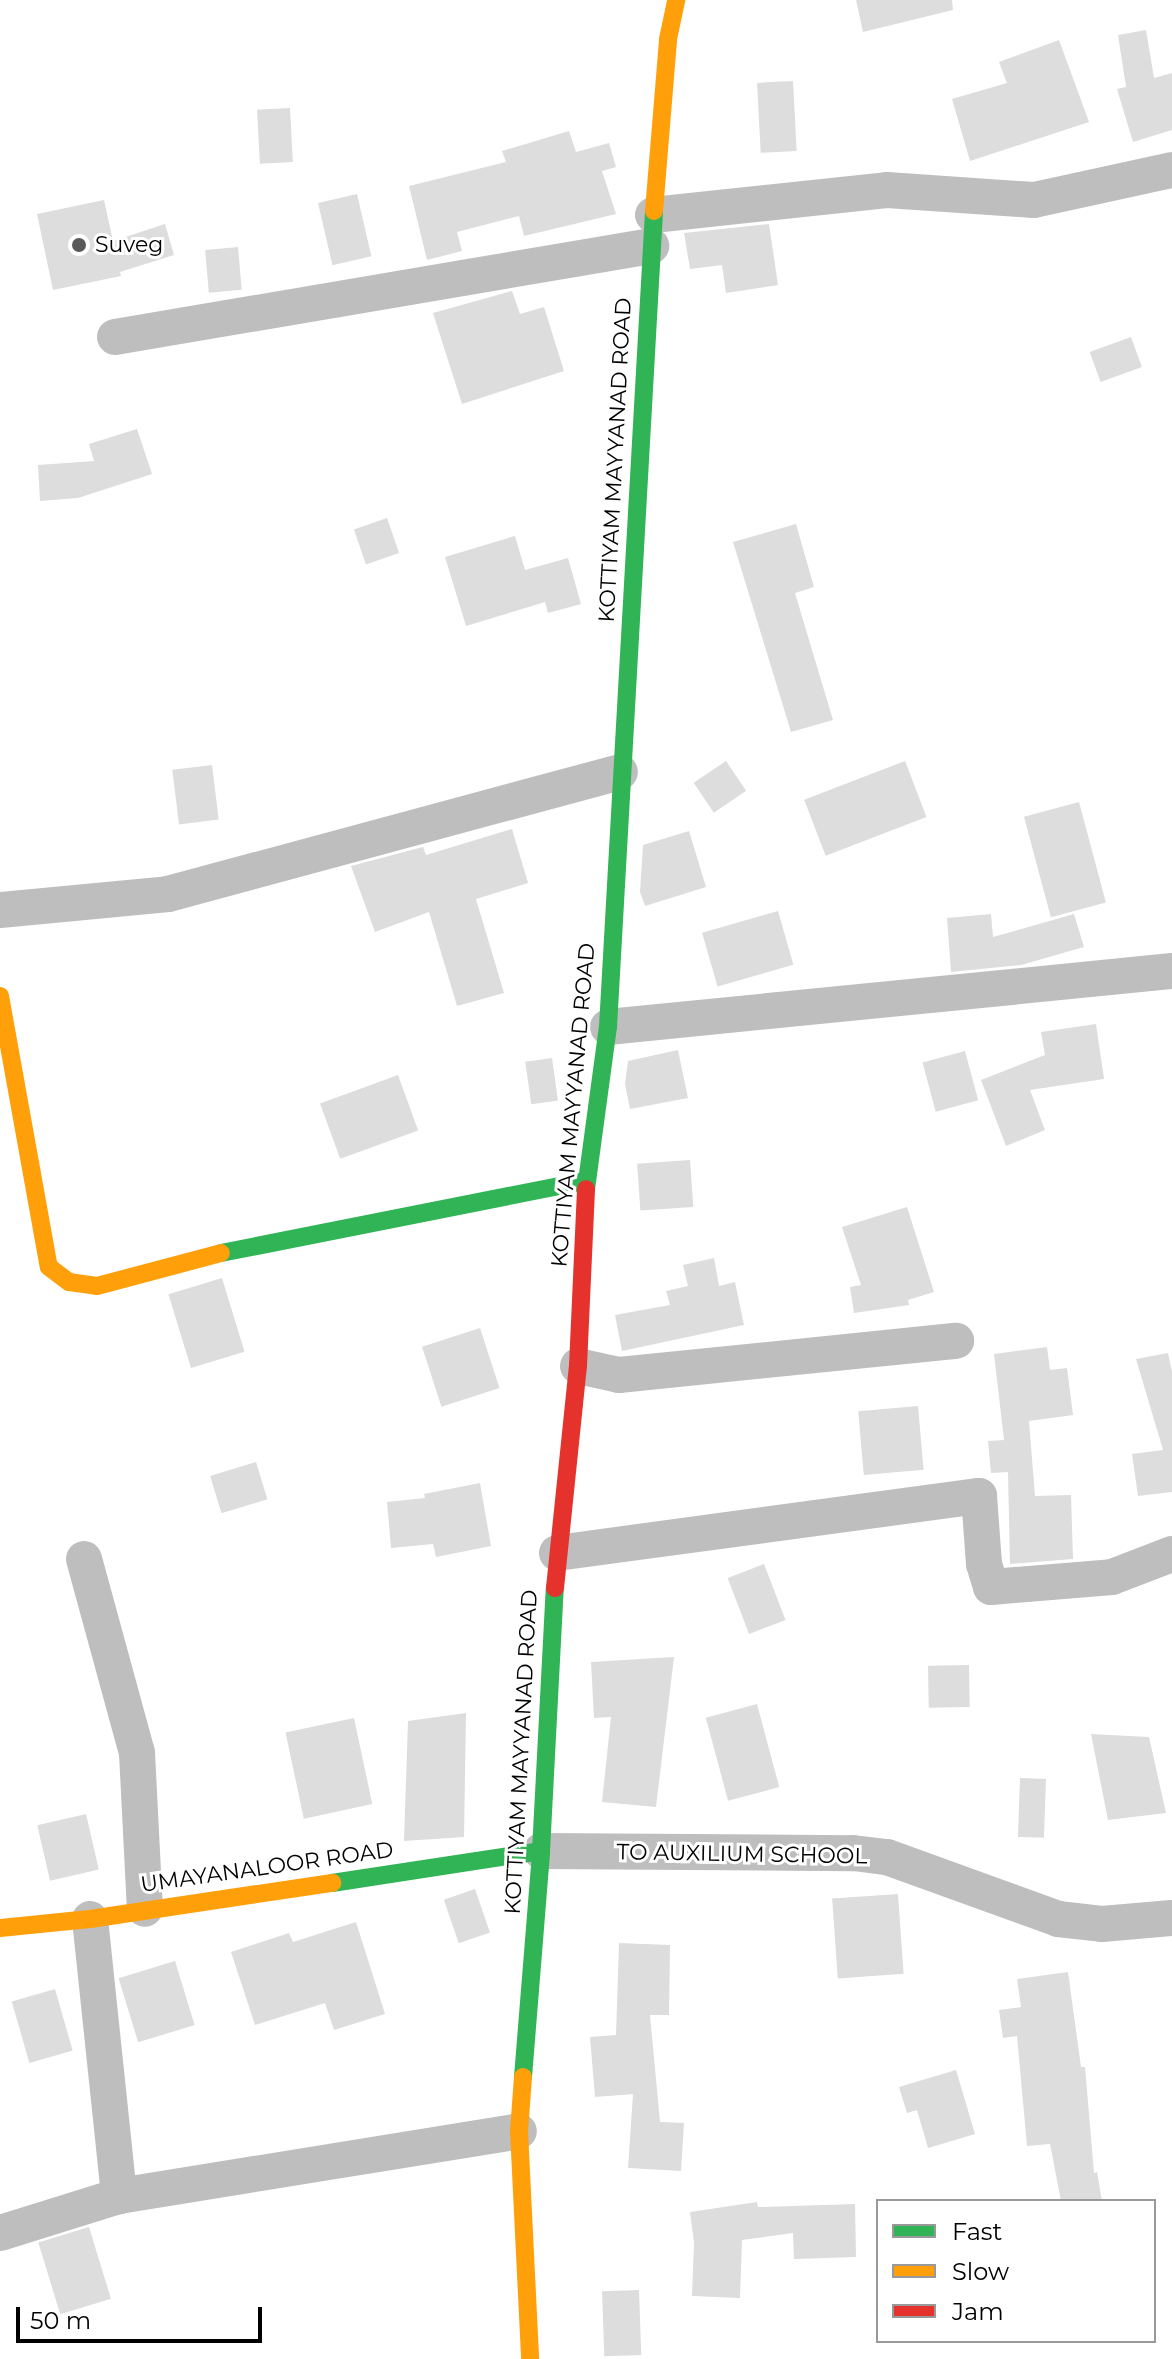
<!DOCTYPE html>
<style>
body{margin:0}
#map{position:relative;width:1172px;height:2359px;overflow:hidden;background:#fff;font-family:Montserrat,sans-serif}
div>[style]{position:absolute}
.building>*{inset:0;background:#ddd;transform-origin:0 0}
.street>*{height:36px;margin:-18px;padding:0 18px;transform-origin:18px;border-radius:18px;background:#bebebe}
.fast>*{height:18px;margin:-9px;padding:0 9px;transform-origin:9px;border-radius:9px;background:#30b455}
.slow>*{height:18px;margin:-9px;padding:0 9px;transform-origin:9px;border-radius:9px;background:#ff9f0a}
.jam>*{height:18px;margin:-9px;padding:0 9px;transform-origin:9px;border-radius:9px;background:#e5322d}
.dots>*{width:22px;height:22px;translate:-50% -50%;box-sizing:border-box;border:4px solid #fff;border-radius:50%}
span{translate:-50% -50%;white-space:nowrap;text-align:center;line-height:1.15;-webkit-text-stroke:6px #fff;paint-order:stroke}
.poi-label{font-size:22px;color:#000}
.left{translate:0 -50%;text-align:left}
.street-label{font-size:22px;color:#000}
.legend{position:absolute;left:876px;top:2199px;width:280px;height:144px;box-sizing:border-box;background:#fff;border:2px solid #999;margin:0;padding:10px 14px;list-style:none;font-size:24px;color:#000}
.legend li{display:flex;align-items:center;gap:16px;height:40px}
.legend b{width:40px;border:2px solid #999}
.scale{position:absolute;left:16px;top:2307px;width:246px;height:36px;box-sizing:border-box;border:4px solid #000;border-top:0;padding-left:10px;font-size:24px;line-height:28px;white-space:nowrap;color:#000;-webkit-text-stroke:6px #fff;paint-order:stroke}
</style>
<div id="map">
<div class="building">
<i style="clip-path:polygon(856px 0,952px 0,953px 10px,863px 32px)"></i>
<i style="clip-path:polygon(1146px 30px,1154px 78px,1172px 73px,1172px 130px,1133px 142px,1117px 89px,1126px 87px,1118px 35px)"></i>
<i style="clip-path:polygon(1059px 40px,1089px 122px,970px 161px,952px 99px,1007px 83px,999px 62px)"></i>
<i style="left:793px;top:81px;width:70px;height:36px;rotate:87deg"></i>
<i style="left:290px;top:108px;width:54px;height:33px;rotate:87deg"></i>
<i style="clip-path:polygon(569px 131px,576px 152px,609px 143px,616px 167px,602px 171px,616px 214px,524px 236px,519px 216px,457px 232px,462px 251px,427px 260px,409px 186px,506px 162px,502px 151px)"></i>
<i style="left:357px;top:194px;width:64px;height:40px;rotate:77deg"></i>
<i style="clip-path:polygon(104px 200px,113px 241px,165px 224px,174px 255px,120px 272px,121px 276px,53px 290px,37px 214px)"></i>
<i style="clip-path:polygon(769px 224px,778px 285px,726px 293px,722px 265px,690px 269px,684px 233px)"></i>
<i style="left:238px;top:247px;width:43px;height:33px;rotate:85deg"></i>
<i style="clip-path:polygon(512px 291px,520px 314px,544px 307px,564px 371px,462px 404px,433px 313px)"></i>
<i style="left:1131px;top:337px;width:32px;height:44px;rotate:70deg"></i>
<i style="clip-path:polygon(137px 429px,152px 474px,78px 498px,40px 501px,38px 465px,94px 461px,89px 444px)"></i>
<i style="left:387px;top:518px;width:37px;height:35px;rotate:71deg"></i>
<i style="clip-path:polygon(796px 524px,814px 587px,795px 593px,833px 720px,791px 732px,733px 542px)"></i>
<i style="clip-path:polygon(515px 536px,525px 570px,568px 558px,581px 604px,548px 613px,545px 602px,466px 626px,445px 557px)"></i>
<i style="left:726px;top:761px;width:36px;height:39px;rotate:56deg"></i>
<i style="left:905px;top:761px;width:60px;height:108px;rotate:69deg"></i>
<i style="left:212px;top:765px;width:55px;height:40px;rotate:83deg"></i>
<i style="left:1079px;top:802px;width:104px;height:57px;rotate:75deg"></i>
<i style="clip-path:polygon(512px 829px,528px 883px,476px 899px,504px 993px,457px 1006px,429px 912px,375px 932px,351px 866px,423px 847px,426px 855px)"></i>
<i style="clip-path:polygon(689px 831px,706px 887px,645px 906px,640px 892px,643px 845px)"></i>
<i style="left:778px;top:911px;width:56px;height:79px;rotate:74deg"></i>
<i style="clip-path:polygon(991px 914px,993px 937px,1074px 914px,1084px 947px,1021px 965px,951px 972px,947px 918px)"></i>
<i style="clip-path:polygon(1096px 1024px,1104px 1079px,1030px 1090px,1045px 1130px,1006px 1146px,981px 1080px,1045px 1055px,1041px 1032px)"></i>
<i style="clip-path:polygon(678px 1050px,688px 1098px,630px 1109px,625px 1084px,628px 1061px)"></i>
<i style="left:965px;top:1051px;width:51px;height:44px;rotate:75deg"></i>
<i style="left:552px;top:1058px;width:43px;height:27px;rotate:82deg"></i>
<i style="left:398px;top:1075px;width:59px;height:83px;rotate:70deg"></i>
<i style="left:690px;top:1160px;width:47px;height:53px;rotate:86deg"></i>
<i style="clip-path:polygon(907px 1207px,934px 1292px,908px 1300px,909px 1305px,854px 1313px,850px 1287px,861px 1285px,842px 1227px)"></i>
<i style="clip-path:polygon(714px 1258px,719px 1286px,735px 1282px,744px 1325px,622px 1351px,615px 1315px,670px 1305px,666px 1291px,688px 1286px,683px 1265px)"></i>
<i style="left:222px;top:1278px;width:77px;height:56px;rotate:73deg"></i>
<i style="left:480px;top:1328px;width:63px;height:61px;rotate:72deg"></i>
<i style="clip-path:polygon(1047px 1347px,1050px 1370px,1067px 1368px,1073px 1415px,1029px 1421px,1035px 1496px,1071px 1495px,1073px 1559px,1010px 1564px,1008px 1472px,991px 1473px,988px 1441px,1004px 1440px,994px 1354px)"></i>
<i style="clip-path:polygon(1168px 1353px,1172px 1372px,1172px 1492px,1138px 1496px,1132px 1454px,1163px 1450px,1136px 1359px)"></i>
<i style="left:918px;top:1406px;width:64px;height:60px;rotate:85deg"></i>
<i style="left:256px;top:1462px;width:39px;height:48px;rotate:73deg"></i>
<i style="clip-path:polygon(480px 1483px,491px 1546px,436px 1557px,433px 1544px,391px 1548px,387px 1502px,425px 1498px,424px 1494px)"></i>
<i style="left:764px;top:1564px;width:60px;height:39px;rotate:69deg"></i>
<i style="clip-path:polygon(674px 1657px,656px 1807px,602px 1802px,611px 1717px,594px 1718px,591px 1662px)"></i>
<i style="left:969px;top:1665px;width:42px;height:41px;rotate:89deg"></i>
<i style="left:757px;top:1704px;width:86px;height:53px;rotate:75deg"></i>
<i style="clip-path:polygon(466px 1713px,464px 1837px,404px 1841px,408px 1721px)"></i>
<i style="left:354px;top:1718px;width:88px;height:70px;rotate:78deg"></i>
<i style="clip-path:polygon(1091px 1734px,1149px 1737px,1166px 1813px,1108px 1820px)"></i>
<i style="left:1020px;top:1778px;width:26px;height:59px;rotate:2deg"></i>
<i style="left:86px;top:1814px;width:57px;height:50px;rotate:77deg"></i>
<i style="left:475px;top:1889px;width:46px;height:33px;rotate:71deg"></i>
<i style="left:898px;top:1894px;width:80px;height:66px;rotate:86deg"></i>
<i style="clip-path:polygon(356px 1922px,385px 2014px,334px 2030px,325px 2003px,255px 2025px,231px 1952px,289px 1933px,293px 1942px)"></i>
<i style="clip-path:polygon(619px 1943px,670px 1945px,669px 2015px,650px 2015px,660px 2122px,684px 2123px,681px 2171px,628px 2168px,633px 2094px,595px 2097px,590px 2037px,616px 2035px)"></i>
<i style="left:175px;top:1961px;width:67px;height:59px;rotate:73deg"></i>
<i style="clip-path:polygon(1068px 1972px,1081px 2067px,1085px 2067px,1094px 2173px,1097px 2172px,1102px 2201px,1061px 2201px,1050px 2144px,1027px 2146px,1017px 2036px,1003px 2038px,999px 2010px,1021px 2007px,1017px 1979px)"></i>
<i style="left:55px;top:1989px;width:64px;height:45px;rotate:74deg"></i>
<i style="clip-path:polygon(956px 2070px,975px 2134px,928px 2148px,917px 2110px,907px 2113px,899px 2087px)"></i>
<i style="clip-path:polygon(757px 2202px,758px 2207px,855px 2204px,856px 2257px,794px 2259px,793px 2233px,742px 2240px,740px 2298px,692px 2296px,694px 2243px,690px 2212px)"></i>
<i style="left:89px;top:2227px;width:75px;height:53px;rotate:73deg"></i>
<i style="left:639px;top:2290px;width:65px;height:37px;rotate:88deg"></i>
</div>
<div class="street">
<i style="left:653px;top:215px;width:235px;rotate:-6.1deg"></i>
<i style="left:887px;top:190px;width:147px;rotate:3.9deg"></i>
<i style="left:1034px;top:200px;width:141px;rotate:-12.3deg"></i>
<i style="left:115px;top:337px;width:544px;rotate:-9.64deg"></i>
<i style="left:0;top:910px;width:169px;rotate:-5.4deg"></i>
<i style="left:168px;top:894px;width:468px;rotate:-15.1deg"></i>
<i style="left:608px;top:1027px;width:567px;rotate:-5.67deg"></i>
<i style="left:578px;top:1366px;width:42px;rotate:12.4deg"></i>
<i style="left:619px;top:1375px;width:339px;rotate:-5.8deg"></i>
<i style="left:557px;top:1553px;width:426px;rotate:-7.7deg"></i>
<i style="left:979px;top:1496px;width:68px;rotate:85.8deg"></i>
<i style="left:984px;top:1564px;width:24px;rotate:73deg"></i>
<i style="left:991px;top:1587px;width:121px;rotate:-4.7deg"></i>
<i style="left:1112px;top:1577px;width:64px;rotate:-21deg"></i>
<i style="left:84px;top:1559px;width:201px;rotate:74.7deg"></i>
<i style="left:137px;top:1753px;width:156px;rotate:87.1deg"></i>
<i style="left:541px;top:1851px;width:312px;rotate:0.4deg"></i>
<i style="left:853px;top:1853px;width:34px;rotate:7deg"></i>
<i style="left:887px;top:1857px;width:182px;rotate:19.9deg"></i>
<i style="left:1058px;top:1919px;width:44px;rotate:6.5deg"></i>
<i style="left:1102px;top:1924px;width:70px;rotate:-4.9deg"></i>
<i style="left:90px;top:1919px;width:279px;rotate:84deg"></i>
<i style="left:0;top:2233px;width:125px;rotate:-17.3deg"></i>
<i style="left:119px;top:2196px;width:405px;rotate:-9.2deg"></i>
</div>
<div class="fast">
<i style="left:586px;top:1189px;width:163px;rotate:-82.3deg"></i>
<i style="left:608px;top:1027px;width:817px;rotate:-86.77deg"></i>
<i style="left:221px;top:1253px;width:372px;rotate:-11.2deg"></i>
<i style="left:332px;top:1883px;width:211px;rotate:-8.7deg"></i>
<i style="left:523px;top:2077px;width:227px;rotate:-85.4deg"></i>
<i style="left:541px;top:1851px;width:263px;rotate:-87deg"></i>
</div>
<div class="slow">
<i style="left:654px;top:211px;width:173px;rotate:-85.3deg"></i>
<i style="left:668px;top:39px;width:40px;rotate:-78deg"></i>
<i style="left:0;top:996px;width:275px;rotate:79.8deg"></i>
<i style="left:49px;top:1267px;width:25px;rotate:37deg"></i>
<i style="left:69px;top:1282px;width:28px;rotate:8deg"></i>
<i style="left:97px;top:1286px;width:128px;rotate:-14.9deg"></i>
<i style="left:0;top:1928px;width:90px;rotate:-5.7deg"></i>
<i style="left:90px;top:1919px;width:245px;rotate:-8.5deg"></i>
<i style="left:523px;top:2077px;width:54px;rotate:94.2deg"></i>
<i style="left:519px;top:2131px;width:228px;rotate:87.2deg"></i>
</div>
<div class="jam">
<i style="left:555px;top:1588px;width:223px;rotate:-84.1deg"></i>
<i style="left:578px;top:1366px;width:177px;rotate:-87.4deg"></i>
</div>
<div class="dots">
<i style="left:79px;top:245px;background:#595959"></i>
</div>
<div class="poi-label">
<span class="left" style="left:95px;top:245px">Suveg</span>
</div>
<div class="street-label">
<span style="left:615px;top:460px;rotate:-87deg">KOTTIYAM MAYYANAD ROAD</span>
<span style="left:573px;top:1105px;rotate:-85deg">KOTTIYAM MAYYANAD ROAD</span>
<span style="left:521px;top:1752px;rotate:-87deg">KOTTIYAM MAYYANAD ROAD</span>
<span style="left:742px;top:1854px;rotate:1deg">TO AUXILIUM SCHOOL</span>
<span style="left:267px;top:1867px;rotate:-8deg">UMAYANALOOR ROAD</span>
</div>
<ul class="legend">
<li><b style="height:10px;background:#30b455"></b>Fast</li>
<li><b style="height:10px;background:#ff9f0a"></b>Slow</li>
<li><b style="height:10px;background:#e5322d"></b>Jam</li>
</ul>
<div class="scale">50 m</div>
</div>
